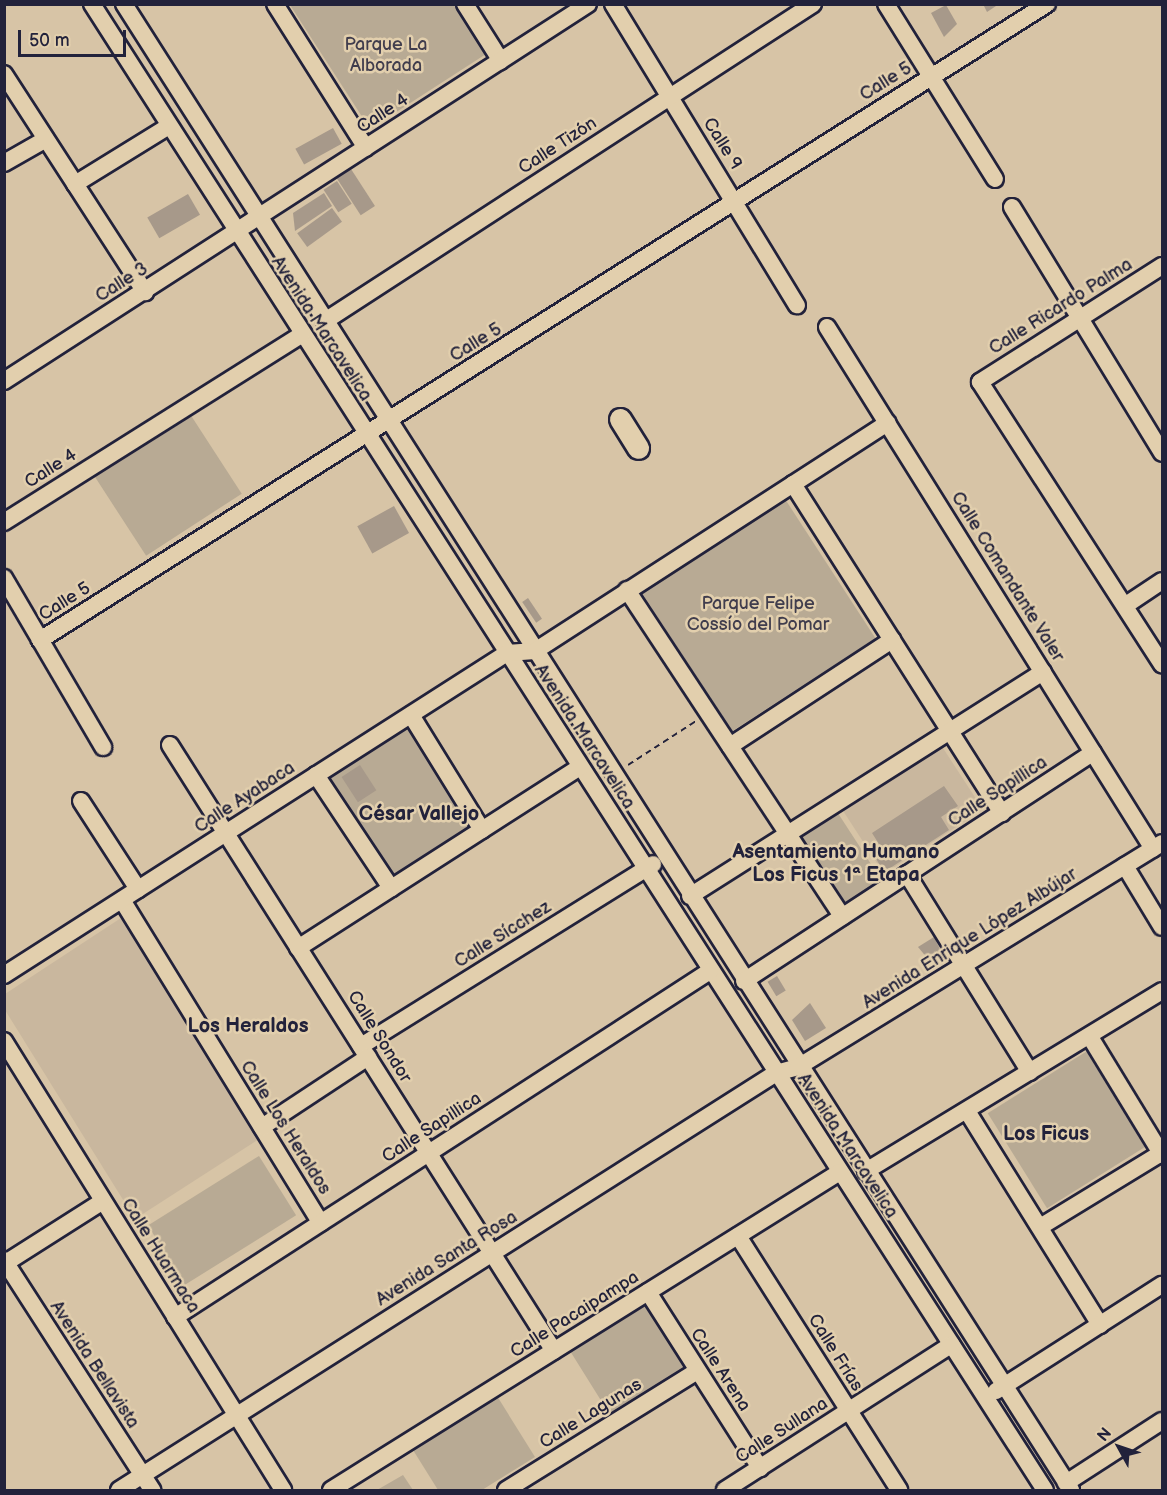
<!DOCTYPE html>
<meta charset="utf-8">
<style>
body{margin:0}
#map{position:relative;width:1167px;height:1495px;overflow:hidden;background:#d7c4a6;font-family:"Balsamiq Sans",sans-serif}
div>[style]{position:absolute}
.built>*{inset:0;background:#c9b79e;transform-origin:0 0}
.green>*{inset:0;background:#b8aa94;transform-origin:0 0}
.building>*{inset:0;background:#a7998a;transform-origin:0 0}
.path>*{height:2px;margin-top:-1px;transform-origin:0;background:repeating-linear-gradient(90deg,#22223b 0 6px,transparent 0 10.5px)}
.roads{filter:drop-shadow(2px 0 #22223b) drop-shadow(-2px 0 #22223b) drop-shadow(0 2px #22223b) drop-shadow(0 -2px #22223b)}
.minor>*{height:16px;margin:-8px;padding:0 8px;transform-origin:8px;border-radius:8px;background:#e2cfad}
.major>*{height:21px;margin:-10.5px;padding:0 10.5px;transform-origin:10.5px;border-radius:10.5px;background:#e2cfad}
span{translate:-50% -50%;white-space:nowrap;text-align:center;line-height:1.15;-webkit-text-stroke:5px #e2cfad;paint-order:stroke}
.park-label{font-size:18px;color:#403d4d}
.street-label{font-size:18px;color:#22223b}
.neighbourhood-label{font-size:20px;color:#22223b;font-weight:700}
.frame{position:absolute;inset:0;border:6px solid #22223b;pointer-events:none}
.north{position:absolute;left:1089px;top:1417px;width:60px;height:60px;-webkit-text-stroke:4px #e2cfad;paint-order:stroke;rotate:310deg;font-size:16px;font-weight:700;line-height:24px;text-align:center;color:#22223b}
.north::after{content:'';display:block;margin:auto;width:21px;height:27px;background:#22223b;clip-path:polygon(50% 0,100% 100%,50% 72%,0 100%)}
.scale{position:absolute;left:18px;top:30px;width:108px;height:27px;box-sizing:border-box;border:3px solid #22223b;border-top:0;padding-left:8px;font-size:18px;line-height:21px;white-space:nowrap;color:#22223b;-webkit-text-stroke:4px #e2cfad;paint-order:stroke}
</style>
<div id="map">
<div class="built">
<i style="left:941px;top:745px;width:77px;height:118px;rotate:57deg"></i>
<i style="clip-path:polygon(121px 918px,259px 1139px,135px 1219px,5px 1010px,5px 994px)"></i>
</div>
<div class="green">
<i style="clip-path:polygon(290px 5px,454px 5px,486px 54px,370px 129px)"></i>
<i style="left:190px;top:414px;width:95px;height:114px;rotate:57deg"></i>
<i style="left:785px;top:499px;width:166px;height:171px;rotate:57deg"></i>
<i style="left:411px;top:726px;width:121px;height:97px;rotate:57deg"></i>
<i style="left:832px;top:804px;width:93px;height:50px;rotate:57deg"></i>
<i style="left:1092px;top:1048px;width:112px;height:123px;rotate:58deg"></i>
<i style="left:259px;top:1156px;width:70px;height:131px;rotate:58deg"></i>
<i style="left:648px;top:1304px;width:72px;height:91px;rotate:58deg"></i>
<i style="clip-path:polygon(497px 1396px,535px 1457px,482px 1490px,438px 1490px,413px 1450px)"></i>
<i style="clip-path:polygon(403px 1475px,413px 1490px,377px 1490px)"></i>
</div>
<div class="building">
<i style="clip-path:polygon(983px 4px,999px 4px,987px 12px)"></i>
<i style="clip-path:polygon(946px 5px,957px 24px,944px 37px,931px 13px)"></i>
<i style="left:333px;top:128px;width:18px;height:43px;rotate:61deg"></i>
<i style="left:351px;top:169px;width:44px;height:17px;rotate:57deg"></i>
<i style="left:337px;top:181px;width:27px;height:16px;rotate:57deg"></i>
<i style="clip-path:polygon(324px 193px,332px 206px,295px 231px,293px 213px)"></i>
<i style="left:188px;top:194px;width:24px;height:47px;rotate:60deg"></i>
<i style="left:332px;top:208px;width:17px;height:43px;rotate:54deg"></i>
<i style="left:394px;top:506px;width:31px;height:42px;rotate:61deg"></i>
<i style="left:528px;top:598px;width:25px;height:7px;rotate:56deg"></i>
<i style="left:360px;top:765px;width:30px;height:22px;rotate:57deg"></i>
<i style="clip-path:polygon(944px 786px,958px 806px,941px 817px,949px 830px,884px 872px,875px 857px,884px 852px,872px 833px)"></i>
<i style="clip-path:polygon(934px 937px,941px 951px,928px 959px,918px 947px)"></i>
<i style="left:777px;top:976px;width:17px;height:11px;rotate:59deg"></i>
<i style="clip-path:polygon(810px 1003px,826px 1028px,805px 1041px,792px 1020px)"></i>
</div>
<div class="path">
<i style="left:628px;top:765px;width:81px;rotate:-32.9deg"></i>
</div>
<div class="roads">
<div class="minor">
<i style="left:92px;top:4px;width:1765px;rotate:57.33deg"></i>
<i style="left:124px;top:4px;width:1762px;rotate:57.49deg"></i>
<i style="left:275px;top:4px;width:170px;rotate:57.7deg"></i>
<i style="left:465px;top:4px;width:67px;rotate:57.7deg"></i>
<i style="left:613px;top:4px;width:353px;rotate:58.6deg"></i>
<i style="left:886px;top:4px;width:206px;rotate:58.1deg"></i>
<i style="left:4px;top:74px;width:260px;rotate:57.1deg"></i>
<i style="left:4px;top:163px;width:48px;rotate:-29.7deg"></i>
<i style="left:75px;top:184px;width:110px;rotate:-31.7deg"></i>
<i style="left:1012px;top:207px;width:288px;rotate:58.6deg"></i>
<i style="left:1162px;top:266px;width:216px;rotate:147.5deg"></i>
<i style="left:980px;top:382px;width:336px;rotate:57.2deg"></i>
<i style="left:325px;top:321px;width:582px;rotate:-33.01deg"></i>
<i style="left:827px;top:327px;width:615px;rotate:58.01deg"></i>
<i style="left:4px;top:381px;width:695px;rotate:-32.84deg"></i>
<i style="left:793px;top:484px;width:390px;rotate:57.6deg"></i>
<i style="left:4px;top:522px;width:352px;rotate:-32.2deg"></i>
<i style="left:4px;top:578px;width:196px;rotate:59.6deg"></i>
<i style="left:627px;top:590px;width:391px;rotate:56.6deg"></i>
<i style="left:1126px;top:605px;width:43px;rotate:-33.7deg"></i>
<i style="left:40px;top:640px;width:1191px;rotate:-32.28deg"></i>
<i style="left:411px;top:715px;width:135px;rotate:58.3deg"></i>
<i style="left:170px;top:745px;width:717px;rotate:57.64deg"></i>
<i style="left:730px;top:746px;width:194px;rotate:-33.2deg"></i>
<i style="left:316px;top:775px;width:136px;rotate:56.4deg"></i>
<i style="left:81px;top:801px;width:105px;rotate:57.1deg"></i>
<i style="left:1125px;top:866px;width:71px;rotate:58.8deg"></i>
<i style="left:907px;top:874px;width:233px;rotate:58.2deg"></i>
<i style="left:690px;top:896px;width:418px;rotate:-32.4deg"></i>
<i style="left:122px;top:900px;width:379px;rotate:58.4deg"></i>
<i style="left:298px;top:948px;width:335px;rotate:-32.7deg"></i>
<i style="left:4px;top:975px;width:597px;rotate:-32.63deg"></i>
<i style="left:507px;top:653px;width:28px;rotate:-4deg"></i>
<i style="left:535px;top:651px;width:420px;rotate:-32.9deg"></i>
<i style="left:744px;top:981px;width:417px;rotate:-33.2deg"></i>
<i style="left:1090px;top:1037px;width:138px;rotate:58.6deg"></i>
<i style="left:4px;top:1041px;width:529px;rotate:58.14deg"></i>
<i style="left:361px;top:1046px;width:344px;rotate:-31.9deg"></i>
<i style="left:967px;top:1111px;width:252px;rotate:58.1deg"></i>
<i style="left:262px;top:1127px;width:127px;rotate:-33.4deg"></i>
<i style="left:866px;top:1171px;width:346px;rotate:-31.3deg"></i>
<i style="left:1040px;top:1227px;width:142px;rotate:-31.4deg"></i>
<i style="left:738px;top:1236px;width:301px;rotate:57.6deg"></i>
<i style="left:4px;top:1260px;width:274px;rotate:57.2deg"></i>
<i style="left:4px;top:1264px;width:117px;rotate:-32.5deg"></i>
<i style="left:648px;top:1292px;width:209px;rotate:57.5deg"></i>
<i style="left:175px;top:1317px;width:637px;rotate:-32.89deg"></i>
<i style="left:996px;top:1391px;width:197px;rotate:-32.6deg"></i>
<i style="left:1066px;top:1483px;width:114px;rotate:-32.9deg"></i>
<i style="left:119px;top:1490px;width:778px;rotate:-32.4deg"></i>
<i style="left:776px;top:1073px;width:23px;rotate:-15deg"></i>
<i style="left:798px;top:1067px;width:427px;rotate:-31.6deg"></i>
<i style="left:331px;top:1490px;width:600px;rotate:-32deg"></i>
<i style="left:506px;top:1490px;width:225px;rotate:-31.9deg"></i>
<i style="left:725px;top:1490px;width:269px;rotate:-32.7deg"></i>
</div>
<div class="major">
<i style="left:620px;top:419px;width:34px;rotate:58deg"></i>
</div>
</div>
<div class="park-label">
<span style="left:386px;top:56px">Parque La<br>Alborada</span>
<span style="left:758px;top:615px">Parque Felipe<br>Cossío del Pomar</span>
</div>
<div class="street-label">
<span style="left:886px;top:82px;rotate:-32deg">Calle 5</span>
<span style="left:383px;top:114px;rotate:-33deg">Calle 4</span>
<span style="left:722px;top:144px;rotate:58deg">Calle 9</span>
<span style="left:558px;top:146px;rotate:-33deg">Calle Tizón</span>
<span style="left:122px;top:283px;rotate:-32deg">Calle 3</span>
<span style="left:1061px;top:307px;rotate:-32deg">Calle Ricardo Palma</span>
<span style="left:321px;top:329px;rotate:57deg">Avenida Marcavelica</span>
<span style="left:476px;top:343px;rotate:-32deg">Calle 5</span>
<span style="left:51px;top:469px;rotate:-32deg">Calle 4</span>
<span style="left:1007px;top:577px;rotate:58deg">Calle Comandante Valer</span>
<span style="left:65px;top:602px;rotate:-32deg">Calle 5</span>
<span style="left:584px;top:737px;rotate:57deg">Avenida Marcavelica</span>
<span style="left:998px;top:792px;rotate:-33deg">Calle Sapillica</span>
<span style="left:245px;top:798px;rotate:-33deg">Calle Ayabaca</span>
<span style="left:503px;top:935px;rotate:-32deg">Calle Sícchez</span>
<span style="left:970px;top:939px;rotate:-32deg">Avenida Enrique López Albújar</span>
<span style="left:379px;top:1037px;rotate:58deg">Calle Sondor</span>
<span style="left:285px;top:1128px;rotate:58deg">Calle Los Heraldos</span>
<span style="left:432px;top:1128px;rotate:-33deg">Calle Sapillica</span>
<span style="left:847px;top:1146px;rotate:57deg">Avenida Marcavelica</span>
<span style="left:160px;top:1256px;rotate:58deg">Calle Huarmaca</span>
<span style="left:447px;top:1259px;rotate:-32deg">Avenida Santa Rosa</span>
<span style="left:575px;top:1315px;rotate:-32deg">Calle Pacaipampa</span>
<span style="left:835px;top:1353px;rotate:58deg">Calle Frías</span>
<span style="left:94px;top:1365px;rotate:57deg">Avenida Bellavista</span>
<span style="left:720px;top:1370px;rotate:57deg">Calle Arena</span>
<span style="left:591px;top:1414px;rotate:-32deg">Calle Lagunas</span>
<span style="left:782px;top:1431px;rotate:-33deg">Calle Sullana</span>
</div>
<div class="neighbourhood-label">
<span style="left:419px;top:814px">César Vallejo</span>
<span style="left:836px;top:864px">Asentamiento Humano<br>Los Ficus 1ª Etapa</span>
<span style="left:248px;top:1026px">Los Heraldos</span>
<span style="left:1046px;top:1134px">Los Ficus</span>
</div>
<div class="frame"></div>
<div class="north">N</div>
<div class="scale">50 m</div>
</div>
